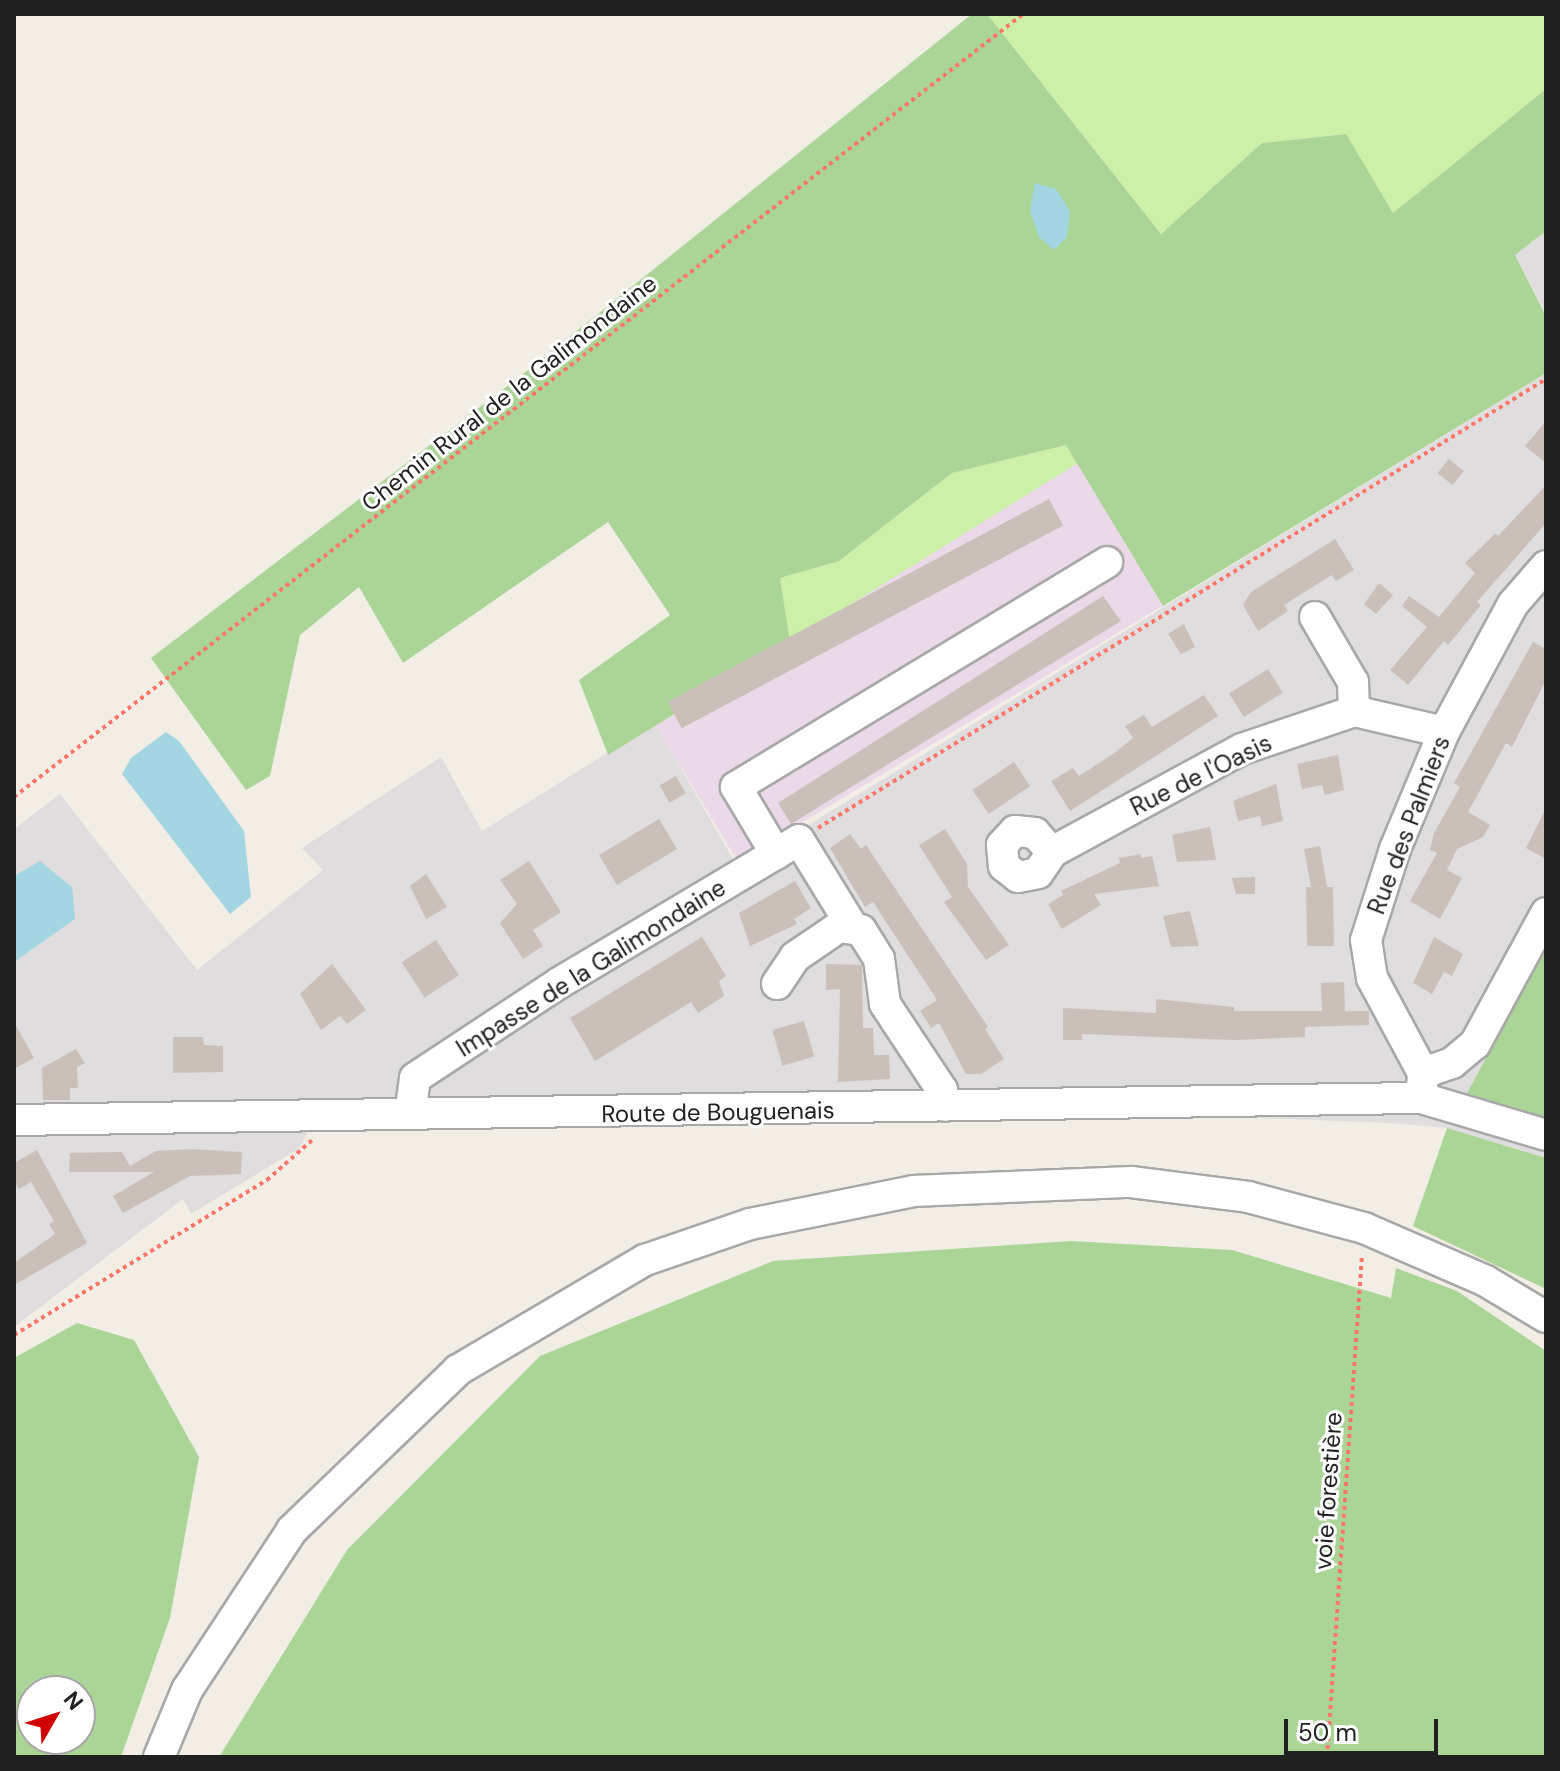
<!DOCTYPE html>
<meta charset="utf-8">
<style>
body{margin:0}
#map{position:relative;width:1560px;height:1771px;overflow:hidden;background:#f2eee6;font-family:"DM Sans",sans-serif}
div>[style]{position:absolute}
.residential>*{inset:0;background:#dfdddd}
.industrial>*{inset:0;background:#ebd8e8;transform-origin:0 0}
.grass>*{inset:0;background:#cdf0a8}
.forest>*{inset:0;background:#aad597}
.water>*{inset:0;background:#a3d5e3}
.building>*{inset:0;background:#cac0b9;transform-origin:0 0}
.path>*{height:4px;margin-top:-2px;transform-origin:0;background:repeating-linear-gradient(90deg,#ff776a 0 4px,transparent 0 8px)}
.roads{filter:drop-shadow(2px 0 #a8a8a8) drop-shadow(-2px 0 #a8a8a8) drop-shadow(0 2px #a8a8a8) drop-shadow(0 -2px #a8a8a8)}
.minor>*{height:30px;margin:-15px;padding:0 15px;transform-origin:15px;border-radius:15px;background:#fff}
span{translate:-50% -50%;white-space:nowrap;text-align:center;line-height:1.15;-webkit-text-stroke:6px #fff;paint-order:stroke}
.street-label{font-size:24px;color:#212121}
.frame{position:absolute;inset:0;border:16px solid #212121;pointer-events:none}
.north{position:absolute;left:16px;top:1675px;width:80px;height:80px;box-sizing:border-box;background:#fff;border:2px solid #a6a6a6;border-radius:50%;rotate:51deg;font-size:22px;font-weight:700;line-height:32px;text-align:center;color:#212121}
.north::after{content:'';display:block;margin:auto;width:28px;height:36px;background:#d10003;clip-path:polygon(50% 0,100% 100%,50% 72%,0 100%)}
.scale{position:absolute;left:1284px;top:1719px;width:154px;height:36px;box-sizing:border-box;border:4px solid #212121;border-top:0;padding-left:10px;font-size:24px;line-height:28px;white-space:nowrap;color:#212121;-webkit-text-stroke:6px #fff;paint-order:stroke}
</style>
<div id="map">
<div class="residential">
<i style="clip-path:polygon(1546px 231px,1546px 314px,1515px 255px)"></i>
<i style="clip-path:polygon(1546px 373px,1546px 947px,1466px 1095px,1546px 1119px,1546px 1158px,1447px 1128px,1389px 1123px,1211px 1116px,456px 1128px,438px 1097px,381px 1103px,309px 1128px,300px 1148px,191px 1214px,183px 1199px,14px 1327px,14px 829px,60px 794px,197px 970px,323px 870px,302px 848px,441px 757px,482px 831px,655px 723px,738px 868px)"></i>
</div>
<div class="industrial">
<i style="left:1078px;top:463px;width:166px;height:497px;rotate:59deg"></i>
</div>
<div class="grass">
<i style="clip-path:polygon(987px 14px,1546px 14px,1546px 89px,1393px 213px,1345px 134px,1262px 143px,1161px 234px)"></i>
<i style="clip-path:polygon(1066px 445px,1078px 463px,790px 642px,780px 578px,839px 561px,952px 473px)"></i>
</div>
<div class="forest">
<i style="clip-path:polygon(972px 14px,987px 14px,1161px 234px,1262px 143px,1346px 134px,1393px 213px,1546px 89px,1546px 231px,1515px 255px,1546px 316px,1546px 373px,1163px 606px,1066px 445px,952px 473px,839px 561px,780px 578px,790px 642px,608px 755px,579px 680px,670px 615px,608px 522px,403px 663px,359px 587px,300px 635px,270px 776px,246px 790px,151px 658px,523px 374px)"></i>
<i style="clip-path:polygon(1546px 947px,1546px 1119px,1466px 1095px)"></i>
<i style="clip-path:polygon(1447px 1128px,1546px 1158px,1546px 1289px,1413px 1226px)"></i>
<i style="clip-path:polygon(1071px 1241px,1232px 1250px,1391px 1298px,1396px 1268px,1457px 1291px,1546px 1351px,1546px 1757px,219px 1757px,347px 1550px,540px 1356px,773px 1261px)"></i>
<i style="clip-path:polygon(evenodd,77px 1323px,134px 1340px,199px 1457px,170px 1618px,121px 1757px,14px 1757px,14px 1358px,77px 1323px,80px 1691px,80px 1739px,32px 1739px,32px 1691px,80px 1691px)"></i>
</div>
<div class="water">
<i style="clip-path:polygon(1035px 183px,1056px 189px,1070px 211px,1067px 237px,1054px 250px,1039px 237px,1030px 211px)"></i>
<i style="clip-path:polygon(166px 732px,179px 741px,244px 831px,251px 897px,230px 914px,122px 774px,131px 758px)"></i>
<i style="clip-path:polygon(40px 861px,72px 887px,75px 919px,14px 962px,14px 876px)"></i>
</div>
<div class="building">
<i style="clip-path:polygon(1546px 421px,1546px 463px,1525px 446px)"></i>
<i style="left:1449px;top:459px;width:19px;height:18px;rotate:39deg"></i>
<i style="clip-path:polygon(1546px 485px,1546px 523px,1477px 602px,1481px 605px,1448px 645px,1444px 641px,1408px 685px,1390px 670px,1427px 627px,1402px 606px,1409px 596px,1439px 617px,1475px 573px,1465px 563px,1495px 534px,1498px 536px)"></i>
<i style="left:1049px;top:499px;width:30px;height:432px;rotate:62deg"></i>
<i style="clip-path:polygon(1335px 539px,1354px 570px,1336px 581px,1332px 575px,1284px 605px,1288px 611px,1258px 631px,1243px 605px,1251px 592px)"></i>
<i style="clip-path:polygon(1379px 583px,1393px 595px,1376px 614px,1364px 604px)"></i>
<i style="clip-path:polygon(1103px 596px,1121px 621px,791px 824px,778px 803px)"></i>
<i style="clip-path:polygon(1184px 624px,1195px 647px,1181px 654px,1168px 634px)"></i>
<i style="clip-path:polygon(1533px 642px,1546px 649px,1546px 680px,1512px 747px,1506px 743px,1468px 812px,1490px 825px,1483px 837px,1457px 849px,1447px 870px,1462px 878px,1440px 919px,1410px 901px,1437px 853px,1430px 850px,1434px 833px,1460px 787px,1454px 783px)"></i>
<i style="left:1268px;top:669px;width:28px;height:46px;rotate:58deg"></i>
<i style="clip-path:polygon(1204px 695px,1218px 716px,1070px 811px,1051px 781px,1073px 768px,1079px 776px,1113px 754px,1133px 738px,1125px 726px,1144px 715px,1152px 727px)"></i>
<i style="clip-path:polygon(1338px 755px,1344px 790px,1325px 795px,1322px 785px,1302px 789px,1297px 764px)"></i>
<i style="left:1014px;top:762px;width:29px;height:50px;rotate:56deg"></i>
<i style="left:676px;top:776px;width:20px;height:19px;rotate:60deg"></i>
<i style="clip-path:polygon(1276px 784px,1283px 821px,1262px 826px,1260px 816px,1238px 821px,1233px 801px)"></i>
<i style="clip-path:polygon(1546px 808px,1546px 859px,1526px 848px)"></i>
<i style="left:659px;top:819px;width:35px;height:70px;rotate:59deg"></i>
<i style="clip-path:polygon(1210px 827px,1216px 860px,1177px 862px,1172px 835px)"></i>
<i style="clip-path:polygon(945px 829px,967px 864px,968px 887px,1009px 945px,986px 960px,944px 902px,952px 897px,919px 845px)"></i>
<i style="clip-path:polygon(850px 834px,861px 849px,866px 845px,988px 1027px,985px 1029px,1004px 1059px,981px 1074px,966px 1074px,939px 1023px,931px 1028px,920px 1011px,937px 1000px,873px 902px,865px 907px,830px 848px)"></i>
<i style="clip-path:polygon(1320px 846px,1327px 887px,1333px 887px,1334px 946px,1307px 946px,1306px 887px,1311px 887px,1304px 849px)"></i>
<i style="clip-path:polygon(1141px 854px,1141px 858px,1152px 856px,1159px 886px,1094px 894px,1101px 905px,1062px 929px,1048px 904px,1063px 895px,1061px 891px,1120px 863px,1119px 858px)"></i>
<i style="clip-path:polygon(529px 861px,561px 912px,533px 930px,543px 946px,523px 959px,500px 923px,517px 904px,500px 880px)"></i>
<i style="clip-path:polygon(426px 874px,447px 907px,426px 919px,410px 886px)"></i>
<i style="clip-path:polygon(1255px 877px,1255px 894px,1236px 894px,1232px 878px)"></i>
<i style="clip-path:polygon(795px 881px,811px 908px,794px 919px,797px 924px,750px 946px,739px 913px)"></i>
<i style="clip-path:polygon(1190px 911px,1199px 946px,1171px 947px,1163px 916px)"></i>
<i style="clip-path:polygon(702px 937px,726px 976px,719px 981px,724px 996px,698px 1013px,691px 1002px,595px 1061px,570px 1018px)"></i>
<i style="clip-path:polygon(1434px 937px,1463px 954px,1452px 976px,1444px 972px,1432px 994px,1413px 983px)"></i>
<i style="left:436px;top:940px;width:42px;height:41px;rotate:57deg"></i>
<i style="clip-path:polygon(332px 964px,366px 1010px,347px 1024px,340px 1016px,321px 1030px,300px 994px)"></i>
<i style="clip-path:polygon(826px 964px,862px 965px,863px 1028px,873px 1028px,874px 1055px,889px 1055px,890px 1079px,838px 1082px,840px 989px,826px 990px)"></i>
<i style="clip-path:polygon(1344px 982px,1345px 1011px,1369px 1011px,1369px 1025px,1305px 1027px,1305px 1037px,1233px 1040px,1082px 1034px,1082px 1040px,1063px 1040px,1063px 1008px,1156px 1013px,1156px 999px,1234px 1007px,1234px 1011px,1322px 1011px,1321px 983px)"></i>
<i style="left:804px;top:1021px;width:37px;height:33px;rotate:74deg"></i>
<i style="clip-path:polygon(14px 1022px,34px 1058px,14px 1069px)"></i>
<i style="clip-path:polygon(173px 1037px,203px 1037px,204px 1045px,223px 1046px,223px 1072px,173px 1073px)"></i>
<i style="clip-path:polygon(76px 1049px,85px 1063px,77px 1067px,78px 1088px,70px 1088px,70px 1100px,43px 1100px,42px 1068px)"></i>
<i style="clip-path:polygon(192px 1149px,242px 1152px,241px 1174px,190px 1176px,123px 1213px,113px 1196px,154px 1172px,69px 1172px,70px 1153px,122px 1152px,130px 1166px,156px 1151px)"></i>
<i style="clip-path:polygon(37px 1150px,87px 1243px,14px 1285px,14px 1263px,55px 1234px,49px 1224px,54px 1221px,31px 1182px,19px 1189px,14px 1180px,14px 1163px)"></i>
</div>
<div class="path">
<i style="left:14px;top:797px;width:1277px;rotate:-37.81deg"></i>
<i style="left:818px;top:828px;width:855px;rotate:-31.66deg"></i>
<i style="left:14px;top:1335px;width:297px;rotate:-31.5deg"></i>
<i style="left:267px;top:1180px;width:60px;rotate:-41.6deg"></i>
<i style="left:1327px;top:1757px;width:503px;rotate:-86.01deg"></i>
</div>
<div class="roads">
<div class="minor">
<i style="left:1315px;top:617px;width:75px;rotate:59.7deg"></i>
<i style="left:1353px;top:682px;width:29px;rotate:88deg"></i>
<i style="left:1052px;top:852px;width:25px;rotate:-132deg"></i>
<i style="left:1035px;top:833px;width:20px;rotate:-174deg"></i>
<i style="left:1015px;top:831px;width:19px;rotate:133deg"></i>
<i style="left:1002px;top:845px;width:21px;rotate:85deg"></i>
<i style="left:1004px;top:866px;width:18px;rotate:38deg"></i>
<i style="left:1018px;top:877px;width:20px;rotate:-11deg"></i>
<i style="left:1038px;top:873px;width:25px;rotate:-56deg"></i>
<i style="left:1052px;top:852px;width:216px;rotate:-28.5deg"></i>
<i style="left:1242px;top:749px;width:118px;rotate:-18.7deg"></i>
<i style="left:1354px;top:711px;width:92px;rotate:13.1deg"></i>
<i style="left:776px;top:854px;width:78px;rotate:-120.8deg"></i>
<i style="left:736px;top:787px;width:434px;rotate:-31.2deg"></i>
<i style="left:777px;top:984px;width:32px;rotate:-56deg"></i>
<i style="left:795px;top:957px;width:53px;rotate:-34.3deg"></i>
<i style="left:839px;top:927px;width:22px;rotate:8deg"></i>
<i style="left:861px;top:930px;width:34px;rotate:58deg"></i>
<i style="left:879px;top:959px;width:45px;rotate:82.4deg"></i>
<i style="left:885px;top:1004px;width:103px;rotate:56.5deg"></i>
<i style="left:942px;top:1090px;width:16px;rotate:79deg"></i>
<i style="left:1423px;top:1073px;width:31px;rotate:-19deg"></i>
<i style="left:1452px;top:1063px;width:30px;rotate:-40deg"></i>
<i style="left:1475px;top:1044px;width:149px;rotate:-61.5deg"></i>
<i style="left:1421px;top:1098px;width:25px;rotate:-85deg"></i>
<i style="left:1423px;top:1073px;width:108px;rotate:-118.2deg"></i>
<i style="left:1372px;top:978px;width:38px;rotate:-99deg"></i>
<i style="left:1366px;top:940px;width:96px;rotate:-72.3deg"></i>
<i style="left:1395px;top:849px;width:127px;rotate:-67.3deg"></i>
<i style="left:1444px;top:732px;width:145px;rotate:-61.7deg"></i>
<i style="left:1513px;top:604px;width:50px;rotate:-49deg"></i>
<i style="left:410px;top:1114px;width:36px;rotate:-82deg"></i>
<i style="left:415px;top:1078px;width:173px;rotate:-33.4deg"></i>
<i style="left:559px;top:983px;width:279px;rotate:-30.8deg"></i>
<i style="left:799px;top:840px;width:101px;rotate:58.4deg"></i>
<i style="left:14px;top:1120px;width:1407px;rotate:-0.9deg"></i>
<i style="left:1421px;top:1098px;width:130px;rotate:16.5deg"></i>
<i style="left:159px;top:1757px;width:73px;rotate:-67.3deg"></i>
<i style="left:187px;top:1690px;width:191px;rotate:-56.7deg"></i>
<i style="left:292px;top:1530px;width:231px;rotate:-43.9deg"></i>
<i style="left:458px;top:1370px;width:217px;rotate:-30.5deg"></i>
<i style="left:645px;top:1260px;width:111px;rotate:-18.9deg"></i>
<i style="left:750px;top:1224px;width:166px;rotate:-11.4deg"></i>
<i style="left:913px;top:1191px;width:218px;rotate:-2.4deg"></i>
<i style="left:1131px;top:1182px;width:118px;rotate:7.3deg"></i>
<i style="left:1248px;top:1197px;width:120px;rotate:15deg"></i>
<i style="left:1364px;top:1228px;width:133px;rotate:23.5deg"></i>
<i style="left:1486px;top:1281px;width:70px;rotate:31deg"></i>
</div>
</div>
<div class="street-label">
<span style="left:509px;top:393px;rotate:-38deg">Chemin Rural de la Galimondaine</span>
<span style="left:1201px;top:775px;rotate:-26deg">Rue de l'Oasis</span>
<span style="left:1409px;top:825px;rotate:-69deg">Rue des Palmiers</span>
<span style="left:591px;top:968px;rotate:-32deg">Impasse de la Galimondaine</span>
<span style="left:718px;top:1112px;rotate:-1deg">Route de Bouguenais</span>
<span style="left:1328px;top:1491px;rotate:-86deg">voie forestière</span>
</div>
<div class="frame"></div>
<div class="north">N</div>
<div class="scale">50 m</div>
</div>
